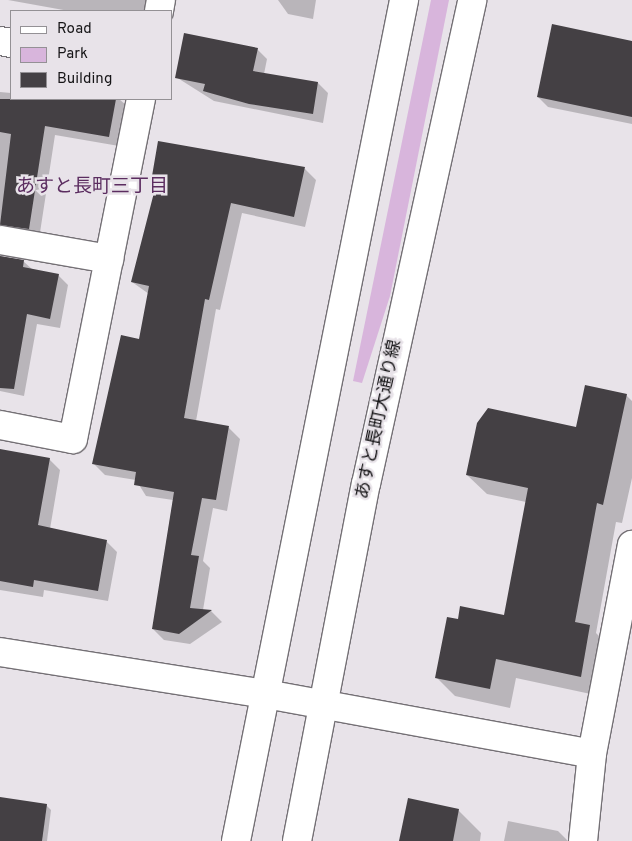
<!DOCTYPE html>
<meta charset="utf-8">
<style>
body{margin:0}
#map{position:relative;width:632px;height:841px;overflow:hidden;background:#e8e3e9;font-family:Overpass,"Noto Sans JP",sans-serif}
div>[style]{position:absolute}
.green>*{inset:0;background:#d8b5dc}
.shadow>*{inset:0;background:#0003}
.building>*{inset:0;background:#444044}
.roads{filter:drop-shadow(1px 0 #747075) drop-shadow(-1px 0 #747075) drop-shadow(0 1px #747075) drop-shadow(0 -1px #747075)}
.minor>*{height:28px;margin:-14px;padding:0 14px;transform-origin:14px;border-radius:14px;background:#fff}
.major>*{height:28px;margin:-14px;padding:0 14px;transform-origin:14px;border-radius:14px;background:#fff}
span{translate:-50% -50%;white-space:nowrap;text-align:center;line-height:1.15;-webkit-text-stroke:5px #e8e3e9;paint-order:stroke}
.street-label{font-size:18px;color:#161517}
.neighbourhood-label{font-size:19px;color:#5b2d60}
.legend{position:absolute;left:10px;top:10px;width:162px;height:90px;box-sizing:border-box;background:#e8e3e9;border:1px solid #949195;margin:0;padding:6px 9px;list-style:none;font-size:15px;color:#161517}
.legend li{display:flex;align-items:center;gap:10px;height:25px}
.legend b{width:25px;border:1px solid #949195}
</style>
<div id="map">
<div class="green">
<i style="clip-path:polygon(431px 0,449px 0,390px 296px,362px 383px,353px 381px)"></i>
</div>
<div class="shadow">
<i style="clip-path:polygon(8px 0,148px 0,146px 11px,69px 11px)"></i>
<i style="clip-path:polygon(278px 0,316px 0,313px 19px,288px 14px)"></i>
<i style="clip-path:polygon(632px 43px,632px 124px,548px 107px,538px 97px)"></i>
<i style="clip-path:polygon(257px 49px,267px 59px,264px 74px,318px 83px,328px 93px,323px 123px,214px 101px,176px 77px)"></i>
<i style="clip-path:polygon(0 92px,11px 93px,11px 99px,119px 99px,126px 105px,119px 146px,55px 135px,39px 239px,0 227px)"></i>
<i style="clip-path:polygon(159px 143px,305px 169px,316px 180px,305px 227px,242px 213px,220px 310px,216px 309px,196px 421px,229px 428px,240px 439px,227px 511px,213px 508px,203px 561px,210px 568px,203px 610px,211px 611px,222px 622px,190px 644px,164px 640px,153px 629px,173px 500px,146px 496px,136px 480px,105px 475px,94px 464px,140px 340px,149px 294px,132px 282px,158px 180px,153px 175px)"></i>
<i style="clip-path:polygon(0 256px,23px 261px,33px 270px,58px 275px,68px 285px,60px 328px,37px 324px,24px 396px,0 391px)"></i>
<i style="clip-path:polygon(626px 395px,632px 401px,632px 478px,622px 523px,616px 522px,596px 633px,609px 646px,600px 696px,516px 678px,510px 708px,455px 696px,436px 677px,459px 620px,505px 617px,526px 502px,487px 494px,467px 475px,577px 428px)"></i>
<i style="clip-path:polygon(0 450px,49px 459px,60px 470px,50px 529px,106px 541px,117px 552px,108px 601px,44px 590px,43px 597px,0 590px)"></i>
<i style="clip-path:polygon(0 799px,46px 805px,51px 810px,47px 841px,0 841px)"></i>
<i style="clip-path:polygon(458px 810px,481px 833px,480px 841px,400px 841px)"></i>
<i style="clip-path:polygon(508px 821px,558px 831px,568px 841px,504px 841px)"></i>
</div>
<div class="building">
<i style="clip-path:polygon(552px 24px,632px 41px,632px 117px,537px 97px)"></i>
<i style="clip-path:polygon(184px 33px,258px 48px,253px 71px,318px 82px,313px 114px,249px 104px,203px 91px,205px 84px,175px 78px)"></i>
<i style="clip-path:polygon(0 99px,116px 99px,109px 137px,45px 126px,29px 229px,0 225px,11px 134px,0 132px)"></i>
<i style="clip-path:polygon(158px 141px,305px 167px,294px 217px,231px 203px,209px 300px,205px 299px,184px 418px,229px 426px,216px 500px,202px 498px,191px 555px,199px 556px,190px 608px,212px 610px,179px 634px,152px 629px,174px 492px,134px 485px,136px 472px,92px 464px,121px 335px,139px 339px,149px 286px,131px 282px,158px 177px,152px 176px)"></i>
<i style="clip-path:polygon(0 256px,24px 260px,23px 267px,59px 274px,50px 319px,27px 314px,14px 389px,0 388px)"></i>
<i style="clip-path:polygon(585px 385px,627px 394px,603px 505px,597px 503px,575px 622px,590px 625px,581px 677px,496px 659px,490px 689px,435px 678px,447px 617px,458px 619px,460px 606px,504px 615px,528px 488px,466px 475px,477px 423px,488px 408px,576px 427px)"></i>
<i style="clip-path:polygon(0 449px,50px 458px,38px 525px,107px 540px,98px 591px,34px 580px,33px 587px,0 581px)"></i>
<i style="clip-path:polygon(0 797px,47px 804px,42px 841px,0 841px)"></i>
<i style="clip-path:polygon(408px 798px,459px 809px,453px 841px,399px 841px)"></i>
</div>
<div class="roads">
<div class="minor">
<i style="left:159px;top:11px;width:11px;rotate:-80deg"></i>
<i style="left:0;top:41px;width:11px;rotate:10deg"></i>
<i style="left:0;top:240px;width:111px;rotate:9.9deg"></i>
<i style="left:0;top:425px;width:74px;rotate:10.9deg"></i>
<i style="left:73px;top:439px;width:347px;rotate:-78.7deg"></i>
<i style="left:0;top:652px;width:269px;rotate:9deg"></i>
<i style="left:266px;top:694px;width:331px;rotate:10.4deg"></i>
<i style="left:583px;top:841px;width:87px;rotate:-84.1deg"></i>
<i style="left:592px;top:754px;width:213px;rotate:-79.2deg"></i>
</div>
<div class="major">
<i style="left:236px;top:841px;width:858px;rotate:-78.7deg"></i>
<i style="left:297px;top:841px;width:364px;rotate:-79.1deg"></i>
<i style="left:366px;top:484px;width:495px;rotate:-77.6deg"></i>
</div>
</div>
<div class="street-label">
<span style="left:380px;top:420px;rotate:-78deg">あすと長町大通り線</span>
</div>
<div class="neighbourhood-label">
<span style="left:92px;top:188px">あすと長町三丁目</span>
</div>
<ul class="legend">
<li><b style="height:6px;background:#fff"></b>Road</li>
<li><b style="height:14px;background:#d8b5dc"></b>Park</li>
<li><b style="height:14px;background:#444044"></b>Building</li>
</ul>
</div>
